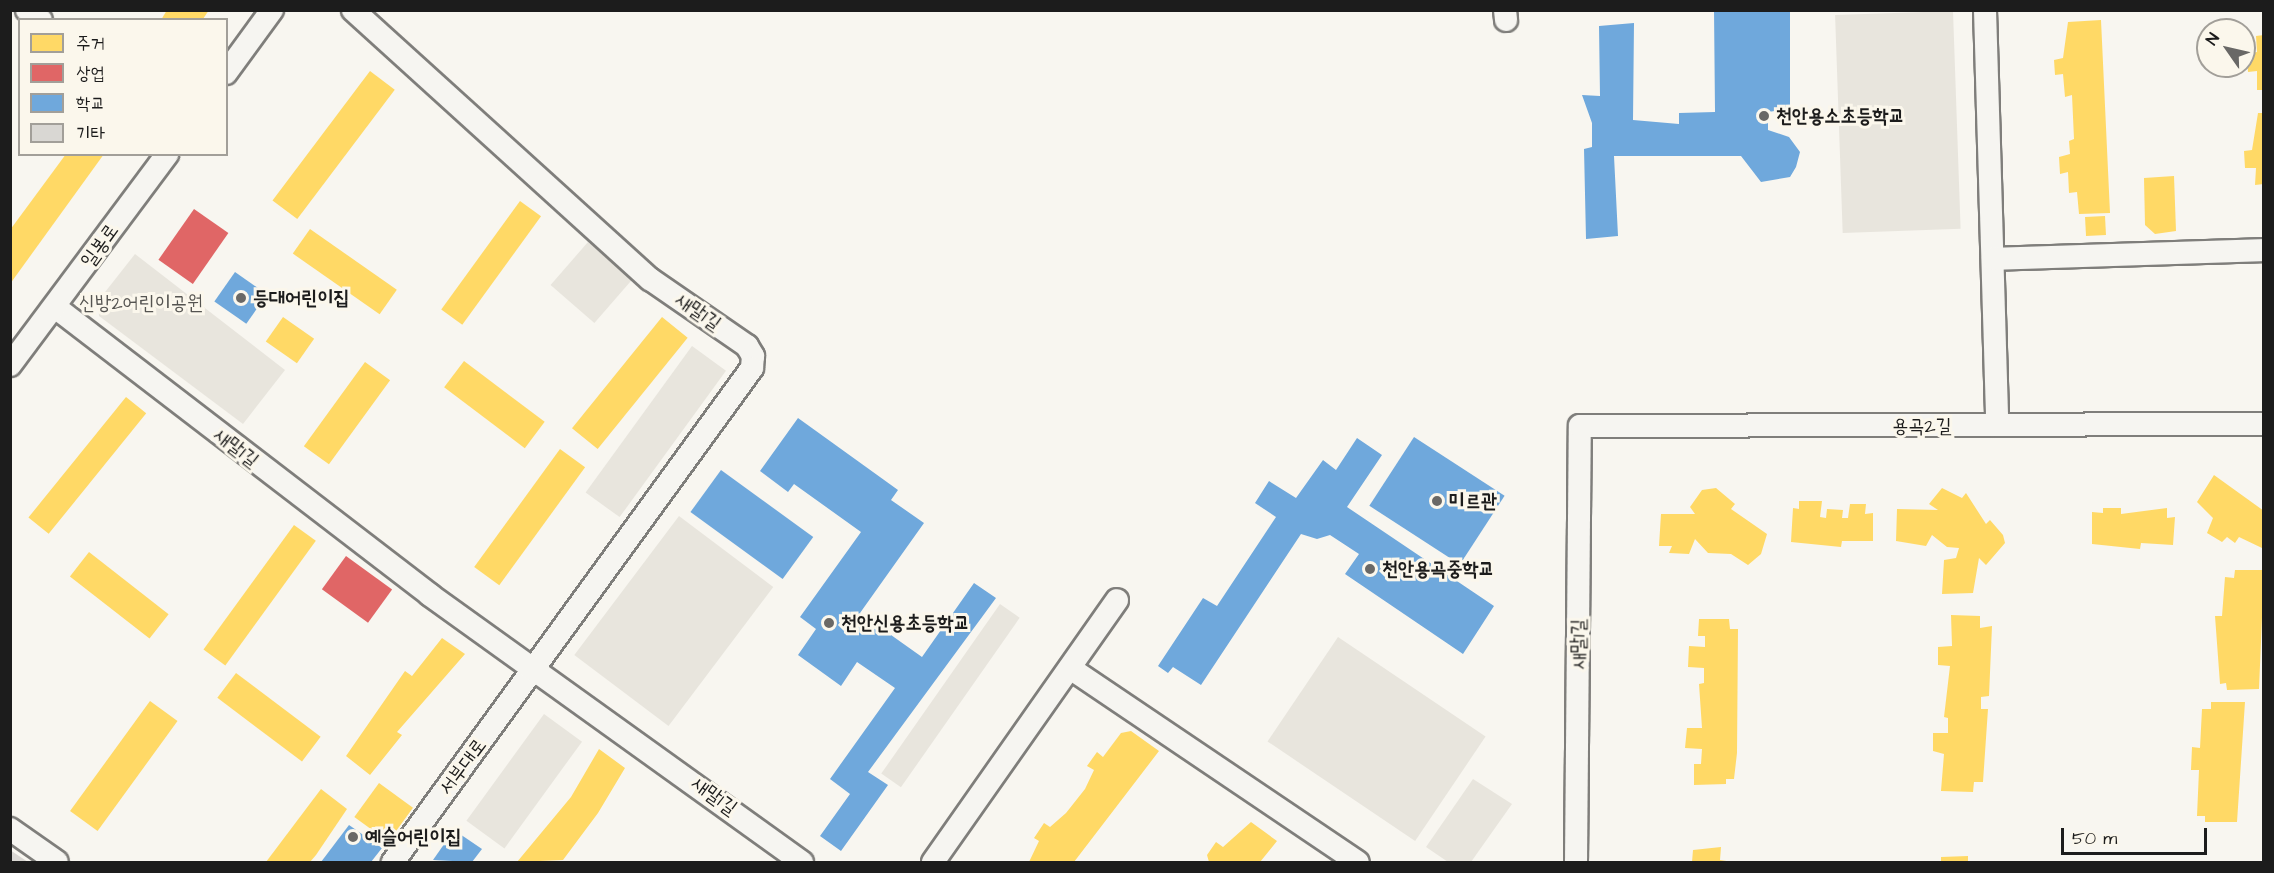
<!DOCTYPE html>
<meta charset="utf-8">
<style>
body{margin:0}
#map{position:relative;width:2274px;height:873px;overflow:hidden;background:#f8f6f0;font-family:"Architects Daughter","Poor Story",sans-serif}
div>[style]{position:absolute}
.green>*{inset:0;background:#e8e5dd;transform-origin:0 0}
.homes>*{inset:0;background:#ffd966;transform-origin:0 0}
.shops>*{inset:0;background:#e06666;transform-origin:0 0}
.schools>*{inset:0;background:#6fa8dc;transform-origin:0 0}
.building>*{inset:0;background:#d9d7d3}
.roads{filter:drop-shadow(2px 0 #7f7e7b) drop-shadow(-2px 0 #7f7e7b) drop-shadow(0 2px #7f7e7b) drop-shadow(0 -2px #7f7e7b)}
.minor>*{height:22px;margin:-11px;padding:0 11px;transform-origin:11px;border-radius:11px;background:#f6f5f1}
.dots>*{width:16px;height:16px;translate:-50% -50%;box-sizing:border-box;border:3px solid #fbf7ec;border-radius:50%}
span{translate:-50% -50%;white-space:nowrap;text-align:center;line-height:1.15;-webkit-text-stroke:6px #fbf7ec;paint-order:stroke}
.poi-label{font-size:20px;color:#1c1c1c;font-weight:700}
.left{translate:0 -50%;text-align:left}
.street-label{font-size:20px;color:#1c1c1c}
.park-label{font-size:20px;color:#555451}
.frame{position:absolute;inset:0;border:12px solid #1c1c1c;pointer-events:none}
.legend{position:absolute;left:18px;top:18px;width:210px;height:138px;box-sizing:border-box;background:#fbf7ec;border:2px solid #a29f99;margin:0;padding:8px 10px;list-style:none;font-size:18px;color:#1c1c1c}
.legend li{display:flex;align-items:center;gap:12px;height:30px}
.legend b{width:30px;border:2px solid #a29f99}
.north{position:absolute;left:2196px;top:18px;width:60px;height:60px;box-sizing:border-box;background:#fbf7ec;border:2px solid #a29f99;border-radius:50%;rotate:304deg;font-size:16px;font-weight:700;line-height:24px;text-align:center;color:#1c1c1c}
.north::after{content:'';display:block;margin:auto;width:21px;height:27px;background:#696866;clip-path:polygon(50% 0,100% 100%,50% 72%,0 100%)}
.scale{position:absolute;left:2061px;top:828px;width:146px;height:27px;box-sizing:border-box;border:3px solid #1c1c1c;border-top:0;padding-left:8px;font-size:18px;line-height:21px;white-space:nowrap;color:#1c1c1c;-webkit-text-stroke:4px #fbf7ec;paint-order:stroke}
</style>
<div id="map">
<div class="green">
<i style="left:1953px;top:11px;width:218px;height:118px;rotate:88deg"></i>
<i style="left:588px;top:242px;width:58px;height:57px;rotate:41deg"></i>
<i style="clip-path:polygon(135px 254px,285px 370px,243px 424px,99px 316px,98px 301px)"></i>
<i style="left:692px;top:346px;width:42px;height:181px;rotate:36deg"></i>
<i style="left:679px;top:516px;width:118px;height:174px;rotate:37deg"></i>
<i style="left:1000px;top:604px;width:24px;height:207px;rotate:35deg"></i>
<i style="left:1338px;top:637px;width:178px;height:126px;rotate:34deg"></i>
<i style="left:544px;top:714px;width:47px;height:132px;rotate:36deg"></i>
<i style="clip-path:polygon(1473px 779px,1512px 804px,1471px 862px,1448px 862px,1426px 847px)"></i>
</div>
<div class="homes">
<i style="clip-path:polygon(167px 10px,209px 10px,203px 19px,161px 20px)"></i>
<i style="clip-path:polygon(2101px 20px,2110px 213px,2079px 214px,2077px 192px,2069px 193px,2068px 172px,2060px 174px,2059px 157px,2070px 154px,2069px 141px,2074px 139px,2072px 95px,2065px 97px,2063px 74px,2055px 75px,2054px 60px,2063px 58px,2068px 22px)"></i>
<i style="clip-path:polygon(2264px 35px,2264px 90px,2257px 90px,2257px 71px,2248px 72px,2247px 54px,2257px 52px,2256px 36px)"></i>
<i style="left:370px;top:71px;width:31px;height:162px;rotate:37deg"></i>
<i style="clip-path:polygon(2258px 113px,2264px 113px,2264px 184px,2255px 185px,2256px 168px,2245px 168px,2244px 151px,2252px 150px)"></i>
<i style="clip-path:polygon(66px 154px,104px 154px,10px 284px,10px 230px)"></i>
<i style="clip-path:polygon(2174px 176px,2176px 231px,2155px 234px,2145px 225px,2144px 178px)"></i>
<i style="left:520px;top:201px;width:26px;height:134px;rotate:36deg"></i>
<i style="left:2105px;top:216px;width:19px;height:20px;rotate:87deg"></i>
<i style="left:310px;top:229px;width:106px;height:30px;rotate:35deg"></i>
<i style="left:283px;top:317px;width:38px;height:30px;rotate:35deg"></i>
<i style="left:662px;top:317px;width:33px;height:143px;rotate:39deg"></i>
<i style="left:464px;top:361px;width:101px;height:33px;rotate:37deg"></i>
<i style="left:365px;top:362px;width:31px;height:104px;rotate:36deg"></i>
<i style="left:126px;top:397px;width:26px;height:155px;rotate:39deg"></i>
<i style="left:560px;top:449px;width:31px;height:146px;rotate:36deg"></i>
<i style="clip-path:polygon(2214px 475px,2264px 511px,2262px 548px,2239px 537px,2235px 543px,2227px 537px,2222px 542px,2207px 533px,2213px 518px,2197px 502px)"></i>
<i style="clip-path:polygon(1716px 488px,1735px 504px,1731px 509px,1767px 534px,1761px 554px,1748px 565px,1731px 554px,1708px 553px,1695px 539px,1689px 554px,1669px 553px,1672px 546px,1659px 546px,1661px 514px,1695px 514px,1690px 507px,1702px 490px)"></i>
<i style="clip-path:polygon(1942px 488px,1962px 498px,1966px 493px,1986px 524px,1990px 520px,2003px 535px,2005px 543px,1986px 565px,1979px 558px,1973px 593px,1942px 594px,1944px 560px,1956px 558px,1959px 548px,1947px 547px,1932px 535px,1926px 546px,1896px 541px,1897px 509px,1938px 510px,1929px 504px)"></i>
<i style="clip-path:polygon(1799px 501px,1822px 501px,1820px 517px,1826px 518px,1827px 509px,1843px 510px,1842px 518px,1848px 518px,1850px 504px,1866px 504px,1865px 514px,1873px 513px,1873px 541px,1842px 541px,1841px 547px,1791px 542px,1793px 508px,1799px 509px)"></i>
<i style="clip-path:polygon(2103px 508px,2121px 508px,2121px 514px,2167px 508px,2167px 518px,2175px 517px,2173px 545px,2141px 543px,2140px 549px,2092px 544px,2092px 512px,2103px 513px)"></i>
<i style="left:294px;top:525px;width:27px;height:154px;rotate:36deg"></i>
<i style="left:89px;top:552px;width:101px;height:31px;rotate:38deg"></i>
<i style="clip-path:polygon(2235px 570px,2264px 570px,2259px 689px,2227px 690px,2226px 683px,2220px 684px,2215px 616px,2222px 616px,2225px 577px,2234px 578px)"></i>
<i style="clip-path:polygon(1951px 615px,1980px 616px,1980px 628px,1992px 626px,1989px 696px,1981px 697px,1981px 709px,1988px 709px,1983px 782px,1974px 782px,1973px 792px,1941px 791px,1944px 754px,1933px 751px,1933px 733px,1948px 733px,1948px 718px,1944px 717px,1950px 666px,1938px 665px,1938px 647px,1952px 646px)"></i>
<i style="clip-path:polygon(1699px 619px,1729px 619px,1730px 629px,1738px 629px,1737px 753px,1734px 779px,1726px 779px,1726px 784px,1694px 785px,1694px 764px,1701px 764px,1702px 749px,1685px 748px,1687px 728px,1702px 728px,1699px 684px,1704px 683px,1704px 668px,1688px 667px,1689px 646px,1705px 647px,1705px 636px,1698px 636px)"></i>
<i style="clip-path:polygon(442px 638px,465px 654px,397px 732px,402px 735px,370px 775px,346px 756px,405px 671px,412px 676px)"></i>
<i style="left:236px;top:673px;width:106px;height:31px;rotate:37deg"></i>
<i style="left:150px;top:701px;width:34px;height:136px;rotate:36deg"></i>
<i style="clip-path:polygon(2211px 702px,2245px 702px,2237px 822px,2205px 822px,2205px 816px,2197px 816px,2199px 770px,2191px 770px,2192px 747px,2200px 748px,2202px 709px,2211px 709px)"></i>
<i style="clip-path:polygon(1131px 731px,1159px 751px,1074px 862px,1029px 862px,1039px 841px,1034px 838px,1044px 823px,1050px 827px,1066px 813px,1085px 789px,1094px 770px,1087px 766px,1097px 752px,1103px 757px,1121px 733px)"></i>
<i style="clip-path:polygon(599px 749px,625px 768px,598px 813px,563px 860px,517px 862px,571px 797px)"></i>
<i style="left:379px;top:783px;width:42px;height:42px;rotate:36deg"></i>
<i style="clip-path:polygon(321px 789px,347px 809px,316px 855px,310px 862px,266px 862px)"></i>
<i style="clip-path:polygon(1251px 822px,1277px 841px,1260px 862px,1209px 862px,1207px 855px,1216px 842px,1223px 847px)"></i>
<i style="clip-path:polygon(1721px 847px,1720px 860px,1733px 862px,1692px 862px,1693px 850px)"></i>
<i style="clip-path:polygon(1968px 856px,1968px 862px,1941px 862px,1941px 857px)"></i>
</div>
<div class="shops">
<i style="left:194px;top:209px;width:42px;height:62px;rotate:35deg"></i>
<i style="left:346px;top:556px;width:57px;height:41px;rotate:36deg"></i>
</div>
<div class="schools">
<i style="clip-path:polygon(1714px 10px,1790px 10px,1790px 109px,1768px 112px,1768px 130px,1789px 137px,1800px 152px,1796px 167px,1790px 177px,1761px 182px,1741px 156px,1614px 156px,1618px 236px,1586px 239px,1584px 149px,1592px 147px,1592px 123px,1582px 95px,1600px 96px,1599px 26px,1634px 23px,1633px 120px,1679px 124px,1679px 113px,1715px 112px)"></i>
<i style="left:235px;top:272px;width:39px;height:36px;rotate:35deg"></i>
<i style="clip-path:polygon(798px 418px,898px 490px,891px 500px,924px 523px,860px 613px,922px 657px,974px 583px,996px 598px,868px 772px,888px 785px,841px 851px,820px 836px,850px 794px,830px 779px,895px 688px,857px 662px,841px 686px,798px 655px,816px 629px,800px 617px,861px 532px,794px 484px,788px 492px,760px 471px)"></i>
<i style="left:1414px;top:437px;width:108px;height:82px;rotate:33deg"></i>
<i style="clip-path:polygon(1357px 438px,1382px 455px,1347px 507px,1494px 606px,1463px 654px,1345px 574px,1359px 554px,1330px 535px,1317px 539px,1301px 534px,1201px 685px,1173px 667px,1168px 673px,1158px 666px,1203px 598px,1217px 606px,1276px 517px,1255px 503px,1269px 481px,1296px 498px,1323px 460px,1336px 470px)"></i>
<i style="left:721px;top:470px;width:114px;height:52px;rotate:36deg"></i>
<i style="clip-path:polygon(349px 825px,382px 848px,371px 862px,321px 862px)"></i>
<i style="clip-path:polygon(454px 830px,482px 849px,472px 862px,433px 860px)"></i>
</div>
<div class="building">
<i style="clip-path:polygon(10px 850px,28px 862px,10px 862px)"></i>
</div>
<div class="roads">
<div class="minor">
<i style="left:27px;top:10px;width:17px;rotate:36deg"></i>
<i style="left:353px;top:10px;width:401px;rotate:42.2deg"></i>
<i style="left:650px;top:279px;width:118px;rotate:34.6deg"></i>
<i style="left:747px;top:346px;width:12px;rotate:59deg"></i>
<i style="left:753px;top:356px;width:12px;rotate:95deg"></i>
<i style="left:752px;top:368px;width:611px;rotate:126.01deg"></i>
<i style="left:1505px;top:10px;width:10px;rotate:84deg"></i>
<i style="left:1985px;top:10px;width:415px;rotate:88.3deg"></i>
<i style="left:226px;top:73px;width:78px;rotate:-53.9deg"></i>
<i style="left:1993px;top:259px;width:271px;rotate:-1.9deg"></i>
<i style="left:55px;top:307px;width:473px;rotate:37.5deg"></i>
<i style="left:430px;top:595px;width:458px;rotate:35.7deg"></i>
<i style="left:10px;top:365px;width:263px;rotate:-53.3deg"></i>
<i style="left:1070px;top:668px;width:347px;rotate:34deg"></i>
<i style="left:10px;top:829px;width:57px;rotate:35.1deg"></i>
<i style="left:933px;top:862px;width:320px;rotate:-54.9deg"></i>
<i style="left:1576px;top:862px;width:436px;rotate:-89.5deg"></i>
<i style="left:1580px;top:426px;width:684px;rotate:-0.17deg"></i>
</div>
</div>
<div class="dots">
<i style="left:1764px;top:116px;background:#696866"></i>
<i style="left:241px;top:298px;background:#696866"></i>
<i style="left:1437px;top:501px;background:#696866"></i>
<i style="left:1370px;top:569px;background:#696866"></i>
<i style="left:829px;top:623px;background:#696866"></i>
<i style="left:353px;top:837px;background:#696866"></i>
</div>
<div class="poi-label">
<span class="left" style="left:1776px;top:116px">천안용소초등학교</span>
<span class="left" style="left:253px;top:298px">등대어린이집</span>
<span class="left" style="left:1449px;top:501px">미르관</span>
<span class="left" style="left:1382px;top:569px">천안용곡중학교</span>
<span class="left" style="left:841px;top:623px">천안신용초등학교</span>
<span class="left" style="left:365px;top:837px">예슬어린이집</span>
</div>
<div class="street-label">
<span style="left:100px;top:246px;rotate:-54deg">일봉로</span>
<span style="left:698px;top:312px;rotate:35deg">새말1길</span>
<span style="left:1922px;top:426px">용곡2길</span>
<span style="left:236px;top:448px;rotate:38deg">새말1길</span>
<span style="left:1579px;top:644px;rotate:-90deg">새말1길</span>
<span style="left:463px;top:767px;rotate:-53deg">서부대로</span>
<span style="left:714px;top:796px;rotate:36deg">새말1길</span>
</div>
<div class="park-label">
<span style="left:141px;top:303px">신방2어린이공원</span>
</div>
<div class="frame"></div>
<ul class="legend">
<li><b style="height:16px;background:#ffd966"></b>주거</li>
<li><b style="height:16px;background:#e06666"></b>상업</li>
<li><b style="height:16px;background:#6fa8dc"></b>학교</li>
<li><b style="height:16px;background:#d9d7d3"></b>기타</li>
</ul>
<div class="north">N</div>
<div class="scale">50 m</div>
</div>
